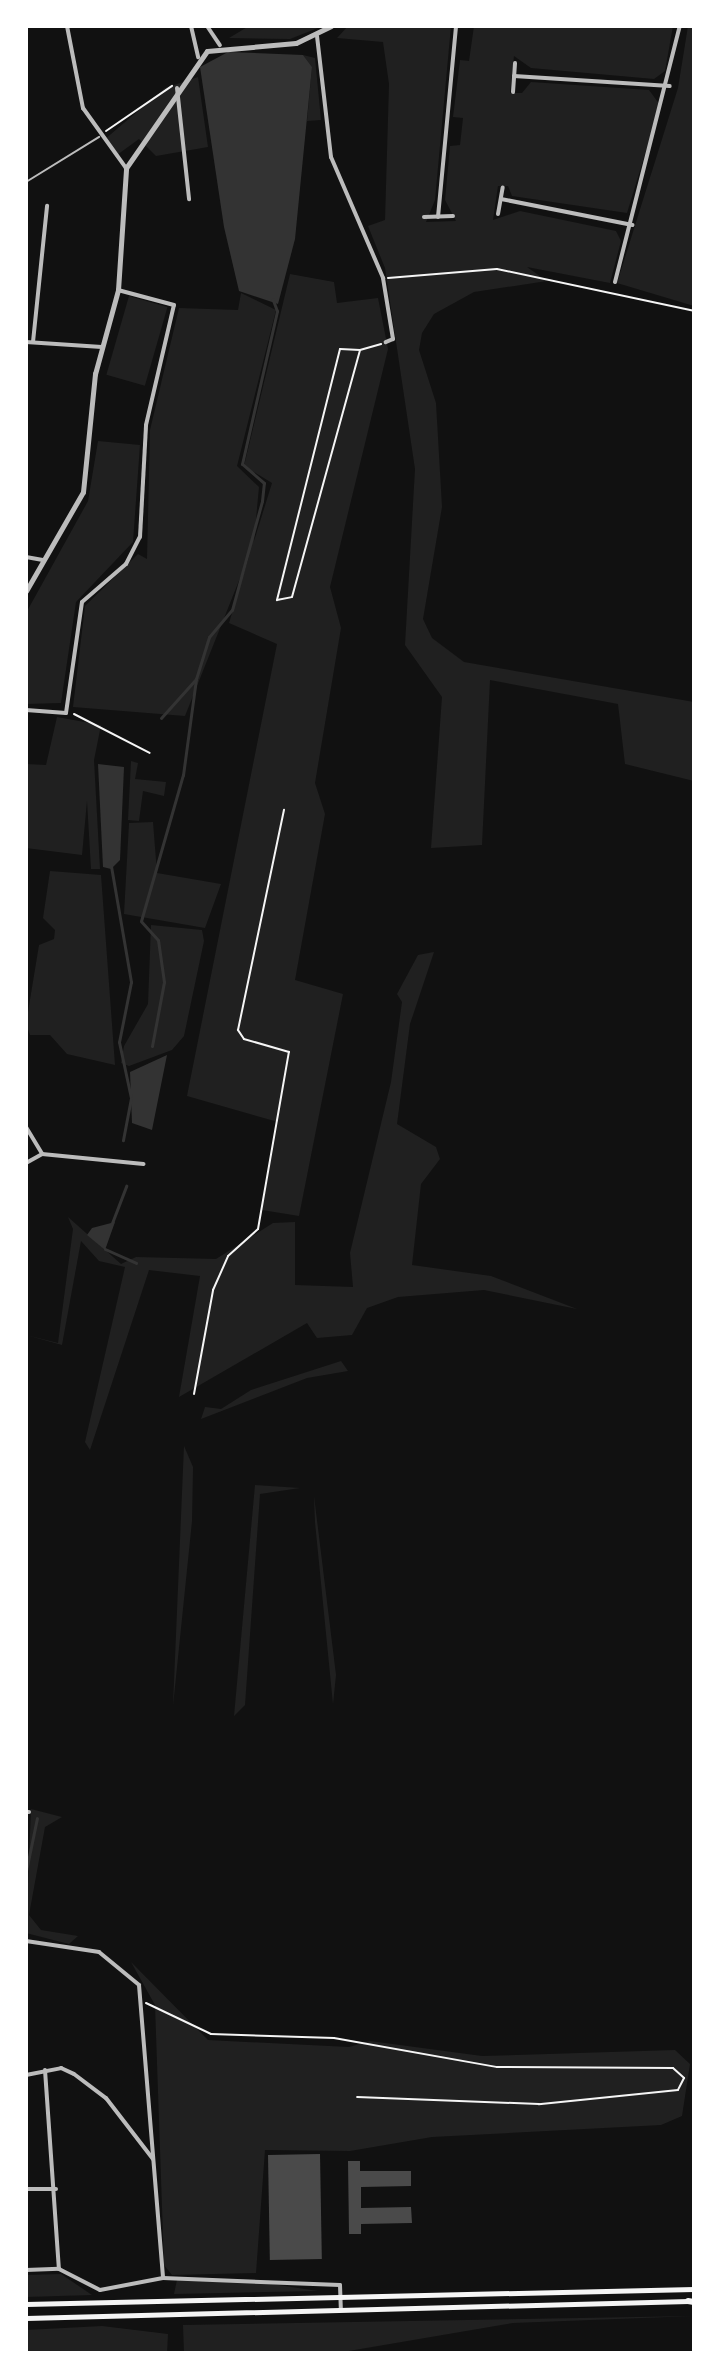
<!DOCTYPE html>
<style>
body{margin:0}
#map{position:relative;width:720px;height:2379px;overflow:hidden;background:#111;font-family:Barlow,sans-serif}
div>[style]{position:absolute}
.green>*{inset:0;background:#202020;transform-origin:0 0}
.water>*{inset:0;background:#333}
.stream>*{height:3px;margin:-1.5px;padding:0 1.5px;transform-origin:1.5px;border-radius:1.5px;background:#333}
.building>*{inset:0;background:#4a4a4a;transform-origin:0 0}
.path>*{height:2px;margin:-1px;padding:0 1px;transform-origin:1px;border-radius:1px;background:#f5f5f5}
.service>*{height:2px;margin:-1px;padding:0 1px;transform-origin:1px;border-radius:1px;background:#bcbcbc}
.minor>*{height:4px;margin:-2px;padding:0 2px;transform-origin:2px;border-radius:2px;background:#bcbcbc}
.tertiary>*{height:5px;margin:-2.5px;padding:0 2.5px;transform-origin:2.5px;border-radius:2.5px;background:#bcbcbc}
.secondary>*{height:5px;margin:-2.5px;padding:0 2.5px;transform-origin:2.5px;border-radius:2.5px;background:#f5f5f5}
.primary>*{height:6px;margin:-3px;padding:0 3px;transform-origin:3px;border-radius:3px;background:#f5f5f5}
span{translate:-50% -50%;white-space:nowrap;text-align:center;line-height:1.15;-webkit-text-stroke:8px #fff;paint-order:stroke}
.frame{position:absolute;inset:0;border:28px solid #fff;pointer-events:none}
</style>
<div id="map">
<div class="green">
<i style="clip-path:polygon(249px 26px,323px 26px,290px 39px,229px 38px)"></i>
<i style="clip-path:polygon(348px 26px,451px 26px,435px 200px,426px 222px,456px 221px,445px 200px,450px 146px,460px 145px,463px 118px,453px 117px,460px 60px,469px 61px,474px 26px,673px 26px,665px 71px,654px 79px,531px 68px,514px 56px,510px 93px,522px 93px,531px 82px,649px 90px,660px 105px,627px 213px,512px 196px,508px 186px,498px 186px,493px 220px,520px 211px,616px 231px,621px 241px,610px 283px,527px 267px,547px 281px,474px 292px,434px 314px,422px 333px,419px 350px,436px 403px,442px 507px,423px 619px,432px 638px,464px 662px,694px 702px,694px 781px,625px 764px,618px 704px,490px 680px,482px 845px,431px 848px,442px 697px,405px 645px,415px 469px,385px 268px,368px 226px,385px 220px,389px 84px,383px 42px,337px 38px)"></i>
<i style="clip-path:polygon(688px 26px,694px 26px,694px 306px,617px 283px,678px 88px)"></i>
<i style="clip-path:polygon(303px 55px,315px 58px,321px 120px,307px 121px,312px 67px)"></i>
<i style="clip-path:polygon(198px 77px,208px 147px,156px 156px,139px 139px,117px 155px,104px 140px,165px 88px)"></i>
<i style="clip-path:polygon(290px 274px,334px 282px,337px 303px,378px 298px,388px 349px,330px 587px,341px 628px,315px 783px,325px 814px,295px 980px,343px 994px,299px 1216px,262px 1210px,278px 1122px,187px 1096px,277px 644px,229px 623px,250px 553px,185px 716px,73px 707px,85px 606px,138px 554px,147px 559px,150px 430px,179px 308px,238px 310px,241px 293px,276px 310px,237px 466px,259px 487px,254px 541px,272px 483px,244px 466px)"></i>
<i style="left:129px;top:296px;width:40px;height:82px;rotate:16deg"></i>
<i style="clip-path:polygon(98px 441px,140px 445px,133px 542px,76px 602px,61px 703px,26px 704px,26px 613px,88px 501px)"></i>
<i style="clip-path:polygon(57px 717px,101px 725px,94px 760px,100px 869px,91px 869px,87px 801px,82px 855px,26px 848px,26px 764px,46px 765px)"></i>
<i style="clip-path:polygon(131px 761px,138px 763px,135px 779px,166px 782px,164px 796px,143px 791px,139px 821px,128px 820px)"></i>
<i style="clip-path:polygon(153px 822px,157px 873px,221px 884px,205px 928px,124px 914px,129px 823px)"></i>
<i style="clip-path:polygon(50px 871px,101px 875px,115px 1065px,67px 1054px,50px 1035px,30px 1035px,26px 1024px,39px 945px,54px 939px,55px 930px,43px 918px)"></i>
<i style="clip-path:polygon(151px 925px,202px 930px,204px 941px,184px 1036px,172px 1050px,129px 1066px,121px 1063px,124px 1046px,148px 1004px)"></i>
<i style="clip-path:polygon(434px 952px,410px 1024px,397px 1124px,436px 1147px,440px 1159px,421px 1184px,412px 1265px,491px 1276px,577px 1309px,484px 1290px,398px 1297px,367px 1308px,352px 1335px,317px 1338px,307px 1323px,179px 1397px,200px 1276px,149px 1270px,90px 1450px,85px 1442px,125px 1267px,99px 1261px,81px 1241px,62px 1345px,26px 1335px,58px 1343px,73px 1229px,68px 1217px,121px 1264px,136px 1257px,216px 1259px,273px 1223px,295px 1222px,295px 1285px,353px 1287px,350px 1253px,391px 1082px,402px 1002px,397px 994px,418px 955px)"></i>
<i style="clip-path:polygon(341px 1361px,348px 1371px,307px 1378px,201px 1419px,205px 1407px,221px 1409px,251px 1390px)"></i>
<i style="clip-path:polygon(184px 1446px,193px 1467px,192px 1521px,173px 1706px)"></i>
<i style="clip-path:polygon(255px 1485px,300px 1488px,260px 1494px,245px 1705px,234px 1716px)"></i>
<i style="clip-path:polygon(314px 1496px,336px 1675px,333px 1704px,315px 1522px)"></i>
<i style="clip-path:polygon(31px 1809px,62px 1817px,45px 1827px,29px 1915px,41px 1930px,78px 1936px,69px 1944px,26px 1933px)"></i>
<i style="clip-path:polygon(131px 1962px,208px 2040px,349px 2047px,370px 2041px,482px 2056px,675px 2050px,690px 2064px,682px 2116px,661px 2125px,432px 2137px,350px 2151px,265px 2150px,256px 2273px,172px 2275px,164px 2265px,155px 2005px)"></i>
<i style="clip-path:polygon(61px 2274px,92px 2295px,26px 2297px,26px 2275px)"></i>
<i style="clip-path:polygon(177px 2280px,245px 2280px,318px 2291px,174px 2294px)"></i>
<i style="clip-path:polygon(694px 2316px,513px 2323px,337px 2353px,184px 2353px,183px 2325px)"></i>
<i style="clip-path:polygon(102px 2326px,168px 2334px,167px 2353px,26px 2353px,26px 2330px)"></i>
</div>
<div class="water">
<i style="clip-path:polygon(228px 52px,303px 55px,312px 67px,295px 239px,278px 304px,239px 291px,224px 227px,200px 67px)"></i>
<i style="clip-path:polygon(98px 764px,124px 767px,120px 860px,111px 869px,103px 867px)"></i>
<i style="clip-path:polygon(167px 1055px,152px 1130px,132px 1123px,130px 1072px)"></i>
<i style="clip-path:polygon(115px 1222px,105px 1250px,87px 1235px,92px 1228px)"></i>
</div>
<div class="stream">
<i style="left:161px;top:718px;width:52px;rotate:-48.1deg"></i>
<i style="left:111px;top:866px;width:118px;rotate:80.2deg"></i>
<i style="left:131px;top:982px;width:61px;rotate:101.3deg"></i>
<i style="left:119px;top:1042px;width:57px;rotate:77.9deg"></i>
<i style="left:131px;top:1098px;width:43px;rotate:100.8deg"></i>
<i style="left:152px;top:1046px;width:65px;rotate:-79.4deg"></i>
<i style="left:164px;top:982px;width:42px;rotate:-98.1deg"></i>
<i style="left:158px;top:940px;width:25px;rotate:-132deg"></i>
<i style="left:141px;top:921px;width:152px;rotate:-74deg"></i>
<i style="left:183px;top:775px;width:97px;rotate:-82.3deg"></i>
<i style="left:196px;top:679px;width:44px;rotate:-72.8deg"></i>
<i style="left:209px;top:637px;width:35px;rotate:-50deg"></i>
<i style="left:232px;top:610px;width:113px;rotate:-74.6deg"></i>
<i style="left:262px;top:501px;width:18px;rotate:-84deg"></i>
<i style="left:264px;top:483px;width:29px;rotate:-139deg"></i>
<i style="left:242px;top:464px;width:157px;rotate:-77.1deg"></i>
<i style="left:277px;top:311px;width:12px;rotate:-110deg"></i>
<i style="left:112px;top:1223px;width:40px;rotate:-69deg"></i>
<i style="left:105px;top:1249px;width:34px;rotate:24deg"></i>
<i style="left:26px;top:1871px;width:54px;rotate:-78.3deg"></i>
</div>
<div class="building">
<i style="left:320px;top:2154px;width:105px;height:52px;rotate:89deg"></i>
<i style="clip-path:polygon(348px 2161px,360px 2161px,360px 2171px,411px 2171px,411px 2186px,361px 2187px,361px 2208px,411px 2207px,412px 2223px,361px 2224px,361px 2234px,349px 2234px)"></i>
</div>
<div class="path">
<i style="left:106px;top:131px;width:80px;rotate:-34.3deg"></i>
<i style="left:388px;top:278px;width:109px;rotate:-4.7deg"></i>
<i style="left:497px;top:269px;width:201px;rotate:12deg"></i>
<i style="left:360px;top:350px;width:20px;rotate:-177deg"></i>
<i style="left:340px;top:349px;width:259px;rotate:104.1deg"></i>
<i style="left:277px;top:600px;width:15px;rotate:-11deg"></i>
<i style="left:292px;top:597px;width:256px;rotate:-74.6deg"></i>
<i style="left:360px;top:350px;width:22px;rotate:-16deg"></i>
<i style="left:74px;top:714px;width:85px;rotate:27.2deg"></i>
<i style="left:194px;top:1394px;width:106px;rotate:-79.6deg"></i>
<i style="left:213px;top:1290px;width:37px;rotate:-66deg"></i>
<i style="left:228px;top:1256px;width:40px;rotate:-42deg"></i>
<i style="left:258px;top:1229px;width:180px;rotate:-80.1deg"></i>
<i style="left:289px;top:1052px;width:47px;rotate:-163.9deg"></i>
<i style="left:244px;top:1039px;width:11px;rotate:-124deg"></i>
<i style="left:238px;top:1030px;width:225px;rotate:-78.2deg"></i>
<i style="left:146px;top:2003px;width:72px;rotate:25.5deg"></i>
<i style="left:211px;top:2034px;width:123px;rotate:1.9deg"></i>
<i style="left:334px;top:2038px;width:166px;rotate:10.1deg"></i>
<i style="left:497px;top:2067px;width:176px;rotate:0.3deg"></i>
<i style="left:673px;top:2068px;width:15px;rotate:42deg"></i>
<i style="left:684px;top:2078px;width:13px;rotate:117deg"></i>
<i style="left:678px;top:2090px;width:140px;rotate:174.2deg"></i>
<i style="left:539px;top:2104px;width:182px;rotate:-177.8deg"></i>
</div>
<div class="service">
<i style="left:26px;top:182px;width:86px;rotate:-31.7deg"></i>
</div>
<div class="minor">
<i style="left:67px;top:26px;width:84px;rotate:79deg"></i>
<i style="left:83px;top:108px;width:74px;rotate:54.4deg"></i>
<i style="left:191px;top:26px;width:32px;rotate:77deg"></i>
<i style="left:207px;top:26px;width:23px;rotate:56deg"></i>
<i style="left:317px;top:36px;width:122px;rotate:83.4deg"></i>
<i style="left:331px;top:157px;width:132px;rotate:66.7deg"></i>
<i style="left:383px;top:278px;width:62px;rotate:80.7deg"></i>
<i style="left:393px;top:339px;width:8px;rotate:157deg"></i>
<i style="left:514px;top:76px;width:156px;rotate:3.7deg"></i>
<i style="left:177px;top:88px;width:112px;rotate:83.8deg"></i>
<i style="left:513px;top:92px;width:29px;rotate:-86deg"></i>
<i style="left:501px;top:199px;width:134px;rotate:11.2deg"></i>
<i style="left:498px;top:214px;width:27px;rotate:-80deg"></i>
<i style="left:424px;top:217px;width:29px;rotate:-2deg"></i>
<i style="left:438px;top:217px;width:192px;rotate:-84.6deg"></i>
<i style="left:615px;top:282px;width:264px;rotate:-75.8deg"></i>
<i style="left:26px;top:342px;width:76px;rotate:3.8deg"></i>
<i style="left:33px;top:342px;width:137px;rotate:-84.1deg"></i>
<i style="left:26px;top:557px;width:17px;rotate:10deg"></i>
<i style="left:26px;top:710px;width:40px;rotate:4.3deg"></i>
<i style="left:66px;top:713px;width:112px;rotate:-81.8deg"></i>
<i style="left:82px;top:602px;width:58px;rotate:-40.8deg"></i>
<i style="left:126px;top:564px;width:30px;rotate:-63deg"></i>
<i style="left:140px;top:537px;width:112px;rotate:-86.9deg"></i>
<i style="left:146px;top:425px;width:123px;rotate:-76.9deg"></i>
<i style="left:174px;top:305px;width:58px;rotate:-165deg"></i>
<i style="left:26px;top:1127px;width:31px;rotate:59deg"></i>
<i style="left:26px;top:1163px;width:18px;rotate:-29deg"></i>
<i style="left:42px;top:1154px;width:102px;rotate:5.6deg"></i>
<i style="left:26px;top:1812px;width:3px"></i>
<i style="left:26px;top:1941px;width:74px;rotate:8.6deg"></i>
<i style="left:99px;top:1952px;width:52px;rotate:39.5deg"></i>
<i style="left:139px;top:1985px;width:294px;rotate:85.3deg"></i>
<i style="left:45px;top:2070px;width:199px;rotate:86deg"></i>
<i style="left:26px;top:2075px;width:36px;rotate:-11deg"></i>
<i style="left:61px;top:2068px;width:14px;rotate:25deg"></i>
<i style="left:74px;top:2074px;width:40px;rotate:37deg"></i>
<i style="left:106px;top:2098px;width:77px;rotate:52.4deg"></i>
<i style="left:26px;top:2189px;width:30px"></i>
<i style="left:26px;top:2270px;width:33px;rotate:-2deg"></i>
<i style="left:59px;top:2269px;width:46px;rotate:27.1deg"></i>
<i style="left:100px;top:2290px;width:64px;rotate:-10.8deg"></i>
<i style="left:163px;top:2278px;width:177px;rotate:2.3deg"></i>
<i style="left:340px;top:2285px;width:25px;rotate:88deg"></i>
</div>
<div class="tertiary">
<i style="left:26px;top:591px;width:114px;rotate:-60.1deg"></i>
<i style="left:83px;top:492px;width:119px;rotate:-84.2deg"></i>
<i style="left:95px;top:374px;width:87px;rotate:-74.7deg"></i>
<i style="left:118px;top:290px;width:122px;rotate:-86.2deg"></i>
<i style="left:126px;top:168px;width:142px;rotate:-55.3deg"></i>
<i style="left:207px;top:51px;width:89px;rotate:-5.1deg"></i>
<i style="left:296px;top:43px;width:39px;rotate:-26deg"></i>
</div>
<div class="secondary">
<i style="left:26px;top:2304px;width:668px;rotate:-1.29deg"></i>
<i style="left:26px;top:2318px;width:663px;rotate:-1.47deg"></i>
</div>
<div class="primary">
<i style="left:688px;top:2301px;width:6px;rotate:9deg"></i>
</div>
<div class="frame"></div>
</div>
